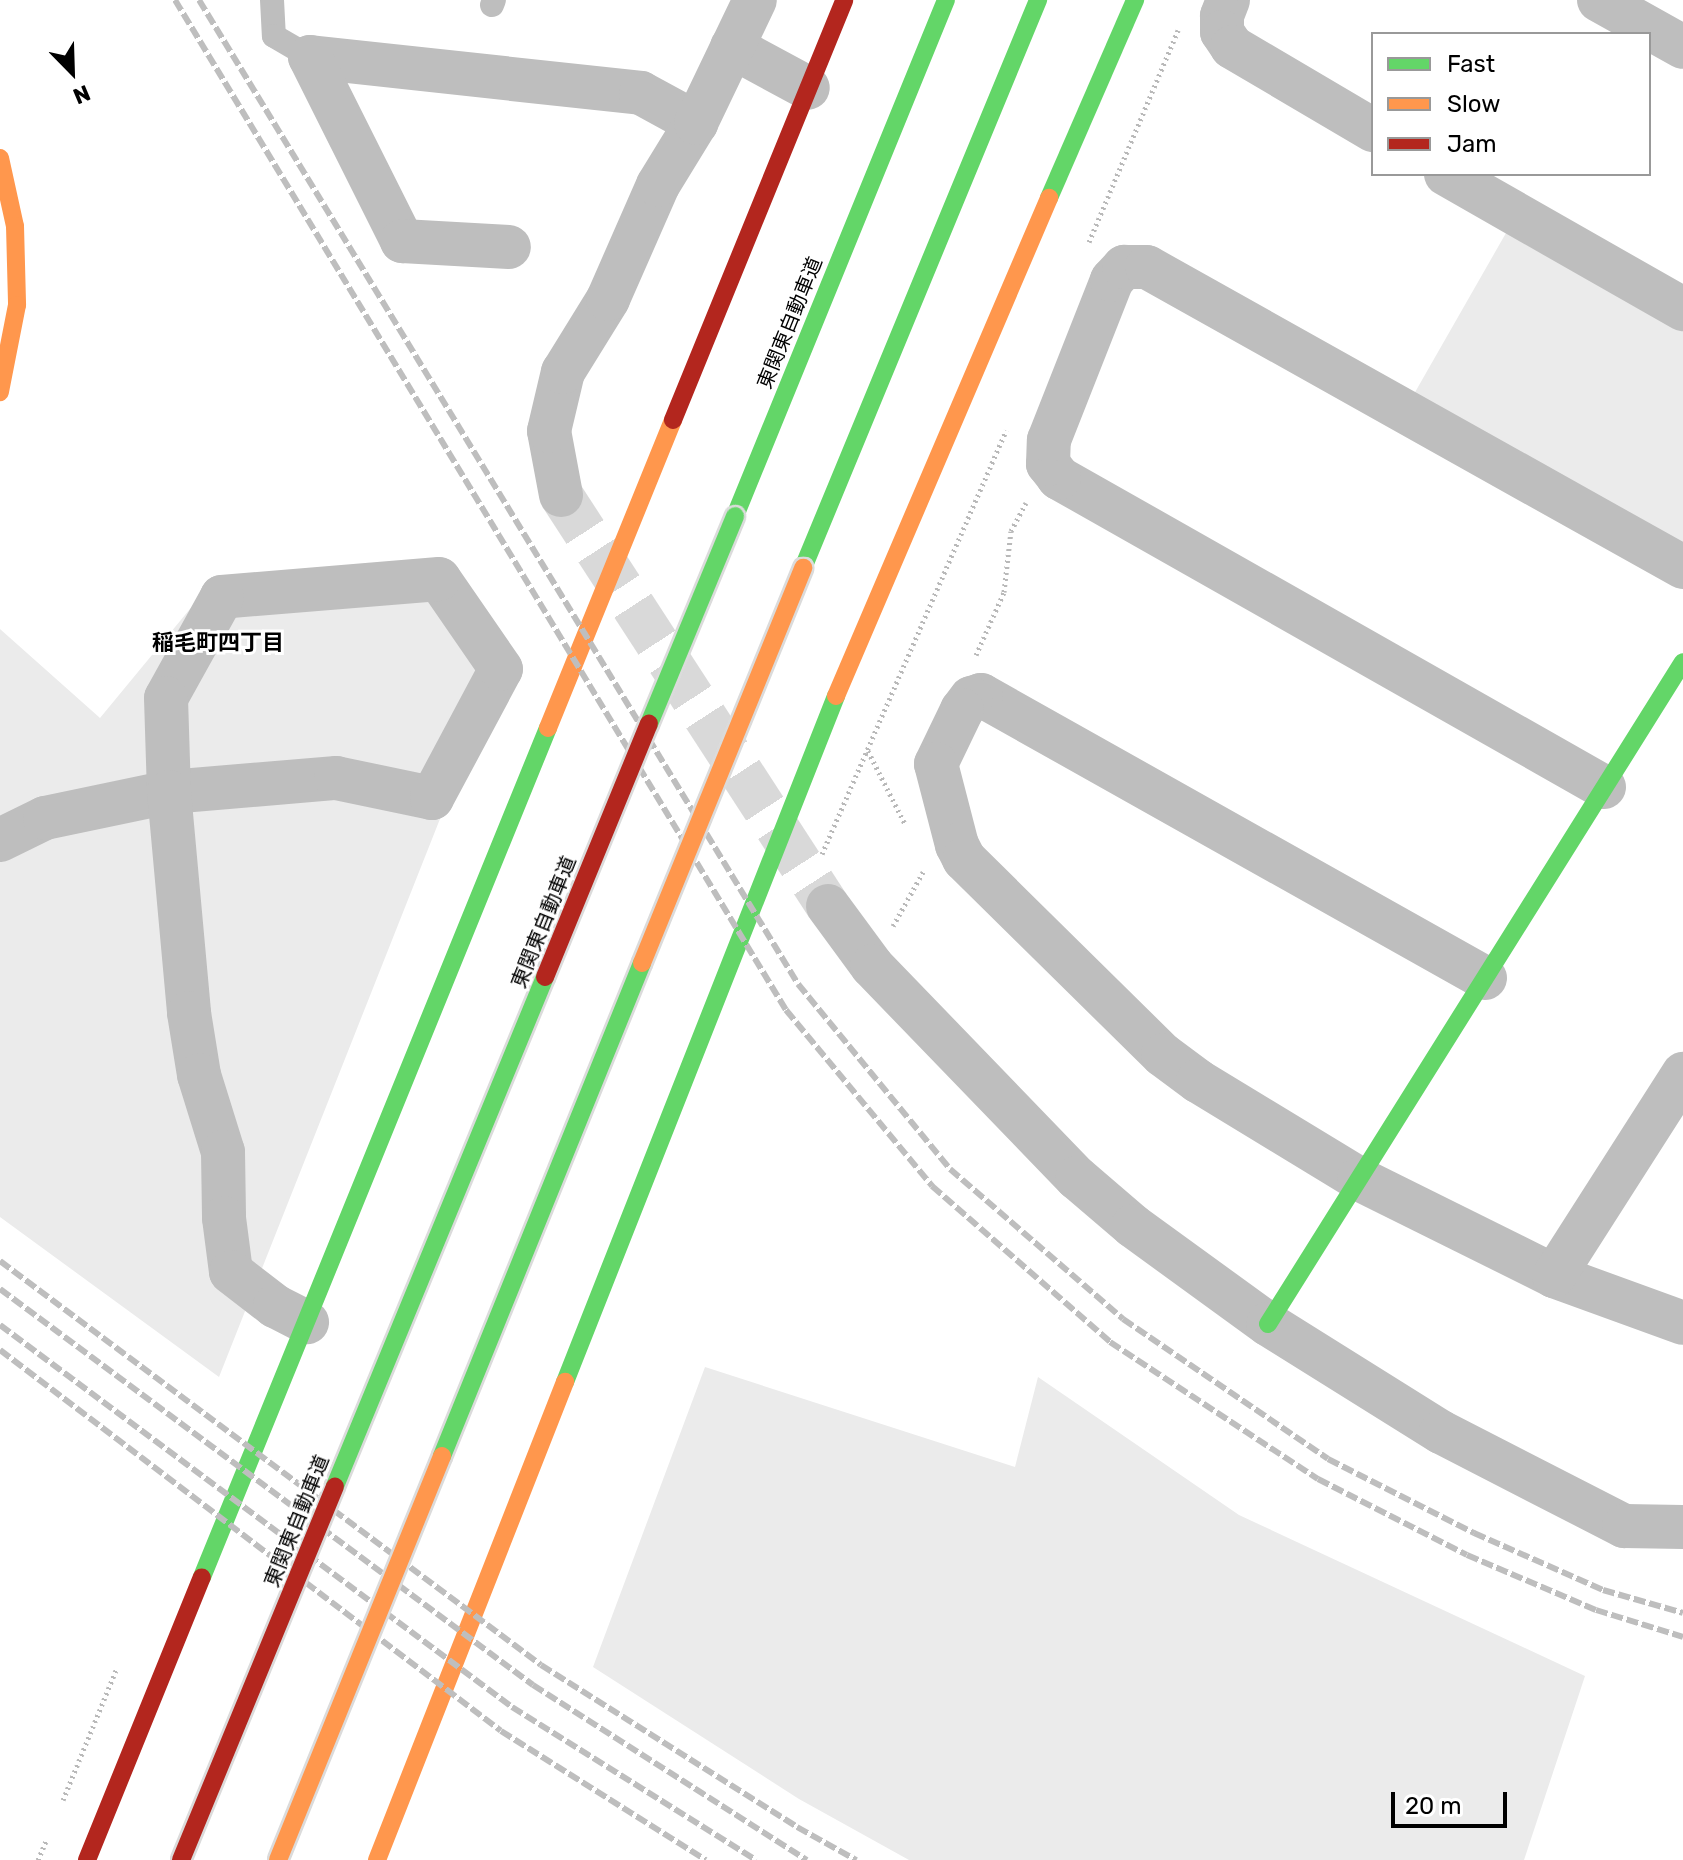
<!DOCTYPE html>
<meta charset="utf-8">
<style>
body{margin:0}
#map{position:relative;width:1683px;height:1860px;overflow:hidden;background:#fff;font-family:Rubik,"Noto Sans JP",sans-serif}
div>[style]{position:absolute}
.green>*{inset:0;background:#ebebeb}
.street-tunnel>*{height:44px;margin-top:-22px;transform-origin:0;background:repeating-linear-gradient(90deg,#d9d9d9 0 44px,transparent 0 66px)}
.path>*{height:5px;margin-top:-2.5px;transform-origin:0;background:repeating-linear-gradient(90deg,#b9b9b9 0 2px,transparent 0 6px)}
.lane>*{height:24px;margin:-12px;padding:0 12px;transform-origin:12px;border-radius:12px;background:#bebebe}
.street>*{height:44px;margin:-22px;padding:0 22px;transform-origin:22px;border-radius:22px;background:#bebebe}
.fast>*{height:18px;margin:-9px;padding:0 9px;transform-origin:9px;border-radius:9px;background:#63d668}
.slow>*{height:18px;margin:-9px;padding:0 9px;transform-origin:9px;border-radius:9px;background:#ff974d}
.jam>*{height:18px;margin:-9px;padding:0 9px;transform-origin:9px;border-radius:9px;background:#b3261e}
.rail>*{height:6px;margin-top:-3px;transform-origin:0;background:repeating-linear-gradient(90deg,#bebebe 0 12px,transparent 0 16px)}
.bridges{filter:drop-shadow(2px 0 #dbdbdb) drop-shadow(-2px 0 #dbdbdb) drop-shadow(0 2px #dbdbdb) drop-shadow(0 -2px #dbdbdb)}
.fast-bridge>*{height:18px;margin:-9px;padding:0 9px;transform-origin:9px;border-radius:9px;background:#63d668}
.slow-bridge>*{height:18px;margin:-9px;padding:0 9px;transform-origin:9px;border-radius:9px;background:#ff974d}
.jam-bridge>*{height:18px;margin:-9px;padding:0 9px;transform-origin:9px;border-radius:9px;background:#b3261e}
span{translate:-50% -50%;white-space:nowrap;text-align:center;line-height:1.15;-webkit-text-stroke:6px #fff;paint-order:stroke}
.street-label{font-size:20px;color:#000}
.neighbourhood-label{font-size:22px;color:#000;font-weight:700}
.legend{position:absolute;left:1371px;top:32px;width:280px;height:144px;box-sizing:border-box;background:#fff;border:2px solid #999;margin:0;padding:10px 14px;list-style:none;font-size:24px;color:#000}
.legend li{display:flex;align-items:center;gap:16px;height:40px}
.legend b{width:40px;border:2px solid #999}
.north{position:absolute;left:32px;top:32px;width:80px;height:80px;-webkit-text-stroke:6px #fff;paint-order:stroke;rotate:157deg;font-size:22px;font-weight:700;line-height:32px;text-align:center;color:#000}
.north::after{content:'';display:block;margin:auto;width:28px;height:36px;background:#000;clip-path:polygon(50% 0,100% 100%,50% 72%,0 100%)}
.scale{position:absolute;left:1391px;top:1792px;width:116px;height:36px;box-sizing:border-box;border:4px solid #000;border-top:0;padding-left:10px;font-size:24px;line-height:28px;white-space:nowrap;color:#000;-webkit-text-stroke:6px #fff;paint-order:stroke}
</style>
<div id="map">
<div class="green">
<i style="clip-path:polygon(1510px 226px,1683px 323px,1683px 546px,1414px 394px)"></i>
<i style="clip-path:polygon(416px 573px,495px 680px,219px 1377px,0 1217px,0 629px,100px 718px,213px 581px)"></i>
<i style="clip-path:polygon(705px 1367px,1015px 1467px,1038px 1377px,1239px 1515px,1585px 1676px,1524px 1860px,909px 1860px,799px 1799px,593px 1667px)"></i>
</div>
<div class="street-tunnel">
<i style="left:561px;top:495px;width:490px;rotate:57deg"></i>
</div>
<div class="path">
<i style="left:1089px;top:242px;width:230px;rotate:-67.2deg"></i>
<i style="left:976px;top:655px;width:69px;rotate:-66deg"></i>
<i style="left:1004px;top:592px;width:61px;rotate:-83.5deg"></i>
<i style="left:1011px;top:531px;width:32px;rotate:-62deg"></i>
<i style="left:868px;top:751px;width:82px;rotate:63.1deg"></i>
<i style="left:822px;top:854px;width:462px;rotate:-66.5deg"></i>
<i style="left:893px;top:926px;width:62px;rotate:-60.9deg"></i>
<i style="left:63px;top:1800px;width:143px;rotate:-67.8deg"></i>
<i style="left:38px;top:1860px;width:23px;rotate:-67deg"></i>
</div>
<div class="lane">
<i style="left:272px;top:0;width:36px;rotate:87deg"></i>
<i style="left:274px;top:36px;width:42px;rotate:30.3deg"></i>
<i style="left:492px;top:5px;width:5px;rotate:-68deg"></i>
</div>
<div class="street">
<i style="left:1228px;top:0;width:17px;rotate:111deg"></i>
<i style="left:1222px;top:16px;width:16px;rotate:90deg"></i>
<i style="left:1222px;top:32px;width:18px;rotate:56deg"></i>
<i style="left:1232px;top:47px;width:164px;rotate:30.5deg"></i>
<i style="left:1599px;top:0;width:96px;rotate:29.2deg"></i>
<i style="left:732px;top:47px;width:86px;rotate:28.3deg"></i>
<i style="left:310px;top:57px;width:333px;rotate:6.2deg"></i>
<i style="left:641px;top:93px;width:63px;rotate:28.6deg"></i>
<i style="left:310px;top:57px;width:206px;rotate:63.4deg"></i>
<i style="left:402px;top:241px;width:107px;rotate:3.2deg"></i>
<i style="left:1446px;top:174px;width:273px;rotate:29.7deg"></i>
<i style="left:561px;top:495px;width:65px;rotate:-100.6deg"></i>
<i style="left:549px;top:431px;width:61px;rotate:-76.7deg"></i>
<i style="left:563px;top:372px;width:86px;rotate:-58.3deg"></i>
<i style="left:608px;top:299px;width:124px;rotate:-66.3deg"></i>
<i style="left:658px;top:185px;width:73px;rotate:-58.5deg"></i>
<i style="left:696px;top:123px;width:136px;rotate:-64.4deg"></i>
<i style="left:1604px;top:787px;width:627px;rotate:-150.45deg"></i>
<i style="left:1059px;top:478px;width:18px;rotate:-128deg"></i>
<i style="left:1048px;top:464px;width:24px;rotate:-88deg"></i>
<i style="left:1049px;top:440px;width:172px;rotate:-68.5deg"></i>
<i style="left:1112px;top:280px;width:18px;rotate:-47deg"></i>
<i style="left:1124px;top:267px;width:23px"></i>
<i style="left:1147px;top:267px;width:614px;rotate:29.24deg"></i>
<i style="left:0;top:840px;width:50px;rotate:-26.1deg"></i>
<i style="left:45px;top:818px;width:127px;rotate:-11.8deg"></i>
<i style="left:169px;top:792px;width:168px;rotate:-4.8deg"></i>
<i style="left:336px;top:778px;width:98px;rotate:11.8deg"></i>
<i style="left:432px;top:798px;width:146px;rotate:-61.9deg"></i>
<i style="left:501px;top:669px;width:109px;rotate:-124.6deg"></i>
<i style="left:439px;top:579px;width:218px;rotate:175.3deg"></i>
<i style="left:222px;top:597px;width:115px;rotate:119deg"></i>
<i style="left:166px;top:698px;width:94px;rotate:88.2deg"></i>
<i style="left:169px;top:792px;width:222px;rotate:84.8deg"></i>
<i style="left:189px;top:1013px;width:63px;rotate:80.8deg"></i>
<i style="left:199px;top:1075px;width:81px;rotate:72.7deg"></i>
<i style="left:223px;top:1152px;width:66px;rotate:89.1deg"></i>
<i style="left:224px;top:1218px;width:54px;rotate:82.6deg"></i>
<i style="left:231px;top:1272px;width:56px;rotate:37.7deg"></i>
<i style="left:275px;top:1306px;width:36px;rotate:27deg"></i>
<i style="left:828px;top:906px;width:74px;rotate:53.7deg"></i>
<i style="left:872px;top:966px;width:295px;rotate:46deg"></i>
<i style="left:1077px;top:1178px;width:74px;rotate:40.6deg"></i>
<i style="left:1133px;top:1226px;width:167px;rotate:36deg"></i>
<i style="left:1268px;top:1324px;width:204px;rotate:32deg"></i>
<i style="left:1441px;top:1432px;width:206px;rotate:27.2deg"></i>
<i style="left:1624px;top:1526px;width:59px;rotate:1deg"></i>
<i style="left:1485px;top:978px;width:578px;rotate:-150.69deg"></i>
<i style="left:981px;top:695px;width:10px;rotate:163deg"></i>
<i style="left:971px;top:698px;width:15px;rotate:127deg"></i>
<i style="left:962px;top:710px;width:60px;rotate:115.7deg"></i>
<i style="left:936px;top:764px;width:84px;rotate:75.5deg"></i>
<i style="left:957px;top:845px;width:16px;rotate:63deg"></i>
<i style="left:964px;top:859px;width:279px;rotate:44.6deg"></i>
<i style="left:1163px;top:1055px;width:44px;rotate:36.6deg"></i>
<i style="left:1198px;top:1081px;width:188px;rotate:31.3deg"></i>
<i style="left:1359px;top:1179px;width:218px;rotate:26.4deg"></i>
<i style="left:1554px;top:1276px;width:137px;rotate:20deg"></i>
<i style="left:1554px;top:1276px;width:240px;rotate:-57.4deg"></i>
</div>
<div class="fast">
<i style="left:1049px;top:198px;width:216px;rotate:-66.5deg"></i>
<i style="left:735px;top:516px;width:557px;rotate:-67.76deg"></i>
<i style="left:803px;top:568px;width:615px;rotate:-67.52deg"></i>
<i style="left:1268px;top:1324px;width:781px;rotate:-57.92deg"></i>
<i style="left:565px;top:1382px;width:738px;rotate:-68.44deg"></i>
<i style="left:202px;top:1577px;width:917px;rotate:-67.83deg"></i>
</div>
<div class="slow">
<i style="left:0;top:158px;width:70px;rotate:77.6deg"></i>
<i style="left:15px;top:226px;width:79px;rotate:88.5deg"></i>
<i style="left:17px;top:305px;width:89px;rotate:101.1deg"></i>
<i style="left:836px;top:696px;width:542px;rotate:-66.84deg"></i>
<i style="left:548px;top:728px;width:332px;rotate:-67.9deg"></i>
<i style="left:377px;top:1860px;width:514px;rotate:-68.53deg"></i>
</div>
<div class="jam">
<i style="left:673px;top:420px;width:453px;rotate:-67.8deg"></i>
<i style="left:87px;top:1860px;width:305px;rotate:-67.9deg"></i>
</div>
<div class="rail">
<i style="left:175px;top:0;width:1180px;rotate:58.83deg"></i>
<i style="left:786px;top:1010px;width:229px;rotate:50.3deg"></i>
<i style="left:932px;top:1186px;width:237px;rotate:41.2deg"></i>
<i style="left:1110px;top:1342px;width:249px;rotate:33.4deg"></i>
<i style="left:1318px;top:1479px;width:167px;rotate:27deg"></i>
<i style="left:1467px;top:1555px;width:140px;rotate:23.1deg"></i>
<i style="left:1596px;top:1610px;width:91px;rotate:17.2deg"></i>
<i style="left:199px;top:0;width:1152px;rotate:58.67deg"></i>
<i style="left:798px;top:984px;width:239px;rotate:50.6deg"></i>
<i style="left:950px;top:1169px;width:229px;rotate:40.9deg"></i>
<i style="left:1123px;top:1319px;width:248px;rotate:34.3deg"></i>
<i style="left:1328px;top:1459px;width:164px;rotate:26.9deg"></i>
<i style="left:1474px;top:1533px;width:141px;rotate:23.8deg"></i>
<i style="left:1603px;top:1590px;width:83px;rotate:16deg"></i>
<i style="left:0;top:1261px;width:675px;rotate:36.75deg"></i>
<i style="left:541px;top:1665px;width:303px;rotate:32.3deg"></i>
<i style="left:797px;top:1827px;width:68px;rotate:29.2deg"></i>
<i style="left:0;top:1289px;width:664px;rotate:36.61deg"></i>
<i style="left:533px;top:1685px;width:325px;rotate:32.6deg"></i>
<i style="left:0;top:1325px;width:639px;rotate:36.73deg"></i>
<i style="left:512px;top:1707px;width:288px;rotate:32.1deg"></i>
<i style="left:0;top:1350px;width:629px;rotate:37.25deg"></i>
<i style="left:501px;top:1731px;width:242px;rotate:32.2deg"></i>
</div>
<div class="bridges">
<div class="fast-bridge">
<i style="left:649px;top:724px;width:225px;rotate:-67.5deg"></i>
<i style="left:442px;top:1456px;width:532px;rotate:-67.92deg"></i>
<i style="left:335px;top:1486px;width:551px;rotate:-67.58deg"></i>
</div>
<div class="slow-bridge">
<i style="left:642px;top:963px;width:427px;rotate:-67.8deg"></i>
<i style="left:278px;top:1860px;width:436px;rotate:-67.9deg"></i>
</div>
<div class="jam-bridge">
<i style="left:545px;top:977px;width:274px;rotate:-67.7deg"></i>
<i style="left:181px;top:1860px;width:404px;rotate:-67.6deg"></i>
</div>
</div>
<div class="street-label">
<span style="left:790px;top:323px;rotate:-68deg">東関東自動車道</span>
<span style="left:544px;top:922px;rotate:-68deg">東関東自動車道</span>
<span style="left:297px;top:1521px;rotate:-68deg">東関東自動車道</span>
</div>
<div class="neighbourhood-label">
<span style="left:218px;top:643px">稲毛町四丁目</span>
</div>
<ul class="legend">
<li><b style="height:10px;background:#63d668"></b>Fast</li>
<li><b style="height:10px;background:#ff974d"></b>Slow</li>
<li><b style="height:10px;background:#b3261e"></b>Jam</li>
</ul>
<div class="north">N</div>
<div class="scale">20 m</div>
</div>
